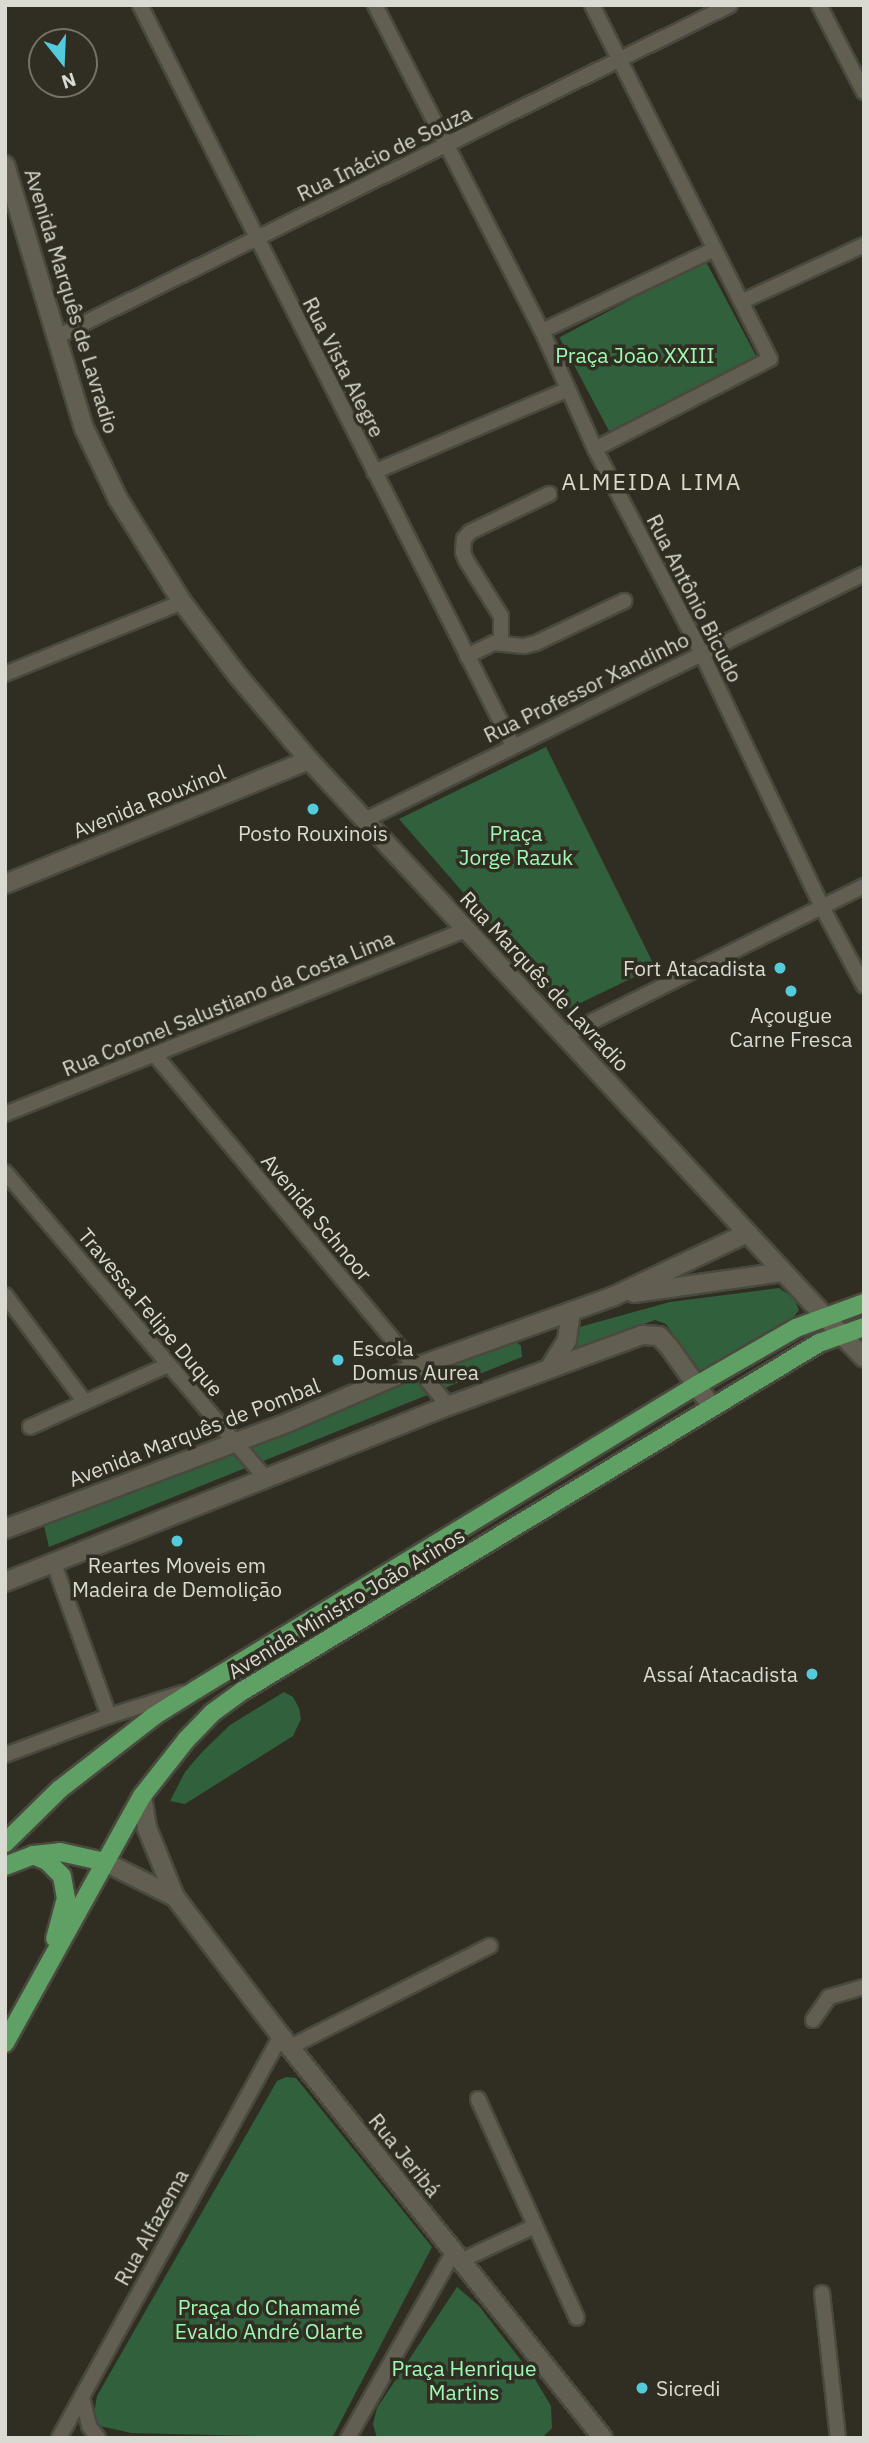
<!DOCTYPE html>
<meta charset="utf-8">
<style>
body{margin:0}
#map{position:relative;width:869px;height:2443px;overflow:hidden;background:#302e22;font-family:"IBM Plex Sans",sans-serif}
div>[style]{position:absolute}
.green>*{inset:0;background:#31603c;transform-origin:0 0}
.roads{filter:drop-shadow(2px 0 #4a493f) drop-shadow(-2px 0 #4a493f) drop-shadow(0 2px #4a493f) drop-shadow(0 -2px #4a493f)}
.minor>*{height:14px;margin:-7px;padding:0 7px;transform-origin:7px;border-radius:7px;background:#625f52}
.tertiary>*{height:18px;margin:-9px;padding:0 9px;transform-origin:9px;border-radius:9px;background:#625f52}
.secondary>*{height:18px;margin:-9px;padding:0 9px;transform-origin:9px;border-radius:9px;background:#625f52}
.primary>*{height:18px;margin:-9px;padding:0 9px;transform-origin:9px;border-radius:9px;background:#5fa164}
.dots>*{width:19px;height:19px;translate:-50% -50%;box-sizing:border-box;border:4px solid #302e22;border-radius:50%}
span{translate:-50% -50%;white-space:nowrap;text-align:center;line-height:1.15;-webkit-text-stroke:7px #302e22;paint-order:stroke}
.street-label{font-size:21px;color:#dad9d2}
.park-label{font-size:21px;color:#9ef9b2}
.poi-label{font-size:21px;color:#dad9d2}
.right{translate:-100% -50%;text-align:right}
.left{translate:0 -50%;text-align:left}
.neighbourhood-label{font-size:23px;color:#dbd9c9;letter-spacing:2px}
.frame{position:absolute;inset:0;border:7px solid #dad9d2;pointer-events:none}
.north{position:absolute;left:28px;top:28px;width:70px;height:70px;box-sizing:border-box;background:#302e22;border:2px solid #747268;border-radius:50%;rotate:162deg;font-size:19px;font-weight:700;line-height:28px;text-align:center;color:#dad9d2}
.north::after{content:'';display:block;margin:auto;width:24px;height:32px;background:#53cbda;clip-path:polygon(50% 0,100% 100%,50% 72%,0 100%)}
</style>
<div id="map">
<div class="green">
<i style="left:705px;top:260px;width:110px;height:165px;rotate:62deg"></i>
<i style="clip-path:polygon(546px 747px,655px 967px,566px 1010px,399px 819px)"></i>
<i style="clip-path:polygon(779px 1288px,794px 1298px,799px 1310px,792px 1319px,699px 1372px,666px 1324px,655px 1320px,569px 1352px,576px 1328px,670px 1302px)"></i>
<i style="clip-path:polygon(513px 1339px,521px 1346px,522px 1357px,49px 1547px,44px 1526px)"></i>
<i style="clip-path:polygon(284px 1692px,293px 1697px,299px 1708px,301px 1719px,293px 1736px,185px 1804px,170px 1801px,185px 1772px,203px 1751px,230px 1725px)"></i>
<i style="clip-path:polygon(286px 2077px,296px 2078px,432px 2247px,332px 2438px,131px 2433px,100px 2426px,93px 2419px,97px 2396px,277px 2081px)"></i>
<i style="clip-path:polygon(457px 2287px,479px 2306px,533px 2376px,551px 2406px,552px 2428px,542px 2438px,377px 2438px,373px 2424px,377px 2408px)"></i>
</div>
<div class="roads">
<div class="minor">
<i style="left:140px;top:5px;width:830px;rotate:63.28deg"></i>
<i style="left:375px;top:5px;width:366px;rotate:62.9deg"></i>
<i style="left:542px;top:331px;width:129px;rotate:65.8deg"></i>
<i style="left:595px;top:449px;width:231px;rotate:62.4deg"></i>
<i style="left:702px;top:654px;width:280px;rotate:64.6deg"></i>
<i style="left:822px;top:907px;width:89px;rotate:62deg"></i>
<i style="left:592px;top:5px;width:396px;rotate:63.3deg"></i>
<i style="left:770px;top:359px;width:197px;rotate:152.8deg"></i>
<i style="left:819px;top:5px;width:98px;rotate:62.7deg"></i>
<i style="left:743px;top:301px;width:133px;rotate:-24.8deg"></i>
<i style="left:542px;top:331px;width:191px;rotate:-25.4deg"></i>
<i style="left:56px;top:337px;width:751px;rotate:-26.22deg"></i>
<i style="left:374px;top:472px;width:209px;rotate:-23.1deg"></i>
<i style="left:501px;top:643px;width:27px;rotate:-90deg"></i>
<i style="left:501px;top:616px;width:66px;rotate:-122deg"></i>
<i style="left:466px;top:560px;width:9px;rotate:-111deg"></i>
<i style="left:463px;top:552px;width:13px;rotate:-86deg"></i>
<i style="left:464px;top:539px;width:9px;rotate:-49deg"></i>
<i style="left:470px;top:532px;width:88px;rotate:-25.7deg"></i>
<i style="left:467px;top:656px;width:30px;rotate:-26deg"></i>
<i style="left:494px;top:643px;width:30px;rotate:6deg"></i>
<i style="left:524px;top:646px;width:12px;rotate:-14deg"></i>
<i style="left:536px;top:643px;width:98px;rotate:-25.5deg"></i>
<i style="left:5px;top:674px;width:191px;rotate:-22.1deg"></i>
<i style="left:365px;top:820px;width:556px;rotate:-26.24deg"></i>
<i style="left:565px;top:1035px;width:334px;rotate:-26.5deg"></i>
<i style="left:155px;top:1055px;width:457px;rotate:50.1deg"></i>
<i style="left:5px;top:1114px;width:496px;rotate:-21.8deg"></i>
<i style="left:5px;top:1172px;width:402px;rotate:49.6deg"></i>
<i style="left:5px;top:1295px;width:132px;rotate:53.3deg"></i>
<i style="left:30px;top:1427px;width:151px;rotate:-24.2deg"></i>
<i style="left:54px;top:1564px;width:162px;rotate:70.1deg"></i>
<i style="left:5px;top:1755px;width:111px;rotate:-20.6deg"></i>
<i style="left:109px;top:1716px;width:77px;rotate:-17.5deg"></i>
<i style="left:813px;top:2020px;width:28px;rotate:-55deg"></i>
<i style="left:829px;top:1997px;width:36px;rotate:-16deg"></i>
<i style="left:290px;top:2047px;width:224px;rotate:-26.8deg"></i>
<i style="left:478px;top:2099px;width:240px;rotate:65.7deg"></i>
<i style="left:460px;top:2261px;width:83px;rotate:-25deg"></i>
<i style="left:822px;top:2293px;width:146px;rotate:83.7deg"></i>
<i style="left:82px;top:2397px;width:30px;rotate:76deg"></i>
<i style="left:89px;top:2426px;width:15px;rotate:53deg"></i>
<i style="left:59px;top:2438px;width:459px;rotate:-61.1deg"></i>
<i style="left:348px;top:2438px;width:213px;rotate:-60.4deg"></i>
</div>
<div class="tertiary">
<i style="left:5px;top:884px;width:328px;rotate:-22.2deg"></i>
<i style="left:841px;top:1334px;width:33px;rotate:46deg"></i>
<i style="left:142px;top:1796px;width:32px;rotate:81deg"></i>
<i style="left:147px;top:1828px;width:74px;rotate:67.9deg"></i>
<i style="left:175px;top:1897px;width:175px;rotate:52.7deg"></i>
<i style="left:281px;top:2036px;width:515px;rotate:51.31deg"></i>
<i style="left:105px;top:1862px;width:78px;rotate:26.6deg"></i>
</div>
<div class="secondary">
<i style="left:5px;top:165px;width:275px;rotate:73.3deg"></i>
<i style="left:84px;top:428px;width:79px;rotate:64.4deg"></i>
<i style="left:118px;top:499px;width:121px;rotate:58.1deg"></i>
<i style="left:182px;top:602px;width:93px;rotate:52.9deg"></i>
<i style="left:238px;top:676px;width:110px;rotate:49.8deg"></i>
<i style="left:309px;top:760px;width:783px;rotate:47.17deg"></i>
<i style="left:634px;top:1293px;width:150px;rotate:-8deg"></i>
<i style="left:549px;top:1369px;width:34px;rotate:-58deg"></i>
<i style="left:567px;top:1340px;width:29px;rotate:-82deg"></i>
<i style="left:5px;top:1529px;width:303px;rotate:-20.6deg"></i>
<i style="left:289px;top:1422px;width:138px;rotate:-23.4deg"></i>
<i style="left:416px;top:1367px;width:210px;rotate:-19.7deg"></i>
<i style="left:614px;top:1296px;width:147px;rotate:-25.3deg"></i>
<i style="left:5px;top:1582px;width:477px;rotate:-21.7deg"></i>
<i style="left:448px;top:1406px;width:207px;rotate:-20.1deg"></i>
<i style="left:642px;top:1335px;width:17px;rotate:3deg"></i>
<i style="left:659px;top:1336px;width:16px;rotate:47deg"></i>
<i style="left:670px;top:1348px;width:72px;rotate:54.6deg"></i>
</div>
<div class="primary">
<i style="left:5px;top:1843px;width:77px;rotate:-44.5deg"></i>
<i style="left:60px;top:1789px;width:119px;rotate:-37.8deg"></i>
<i style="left:154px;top:1716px;width:51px;rotate:-32.1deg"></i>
<i style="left:197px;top:1689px;width:585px;rotate:-31.3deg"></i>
<i style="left:697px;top:1385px;width:114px;rotate:-29.9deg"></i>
<i style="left:796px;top:1328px;width:72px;rotate:-20.2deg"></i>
<i style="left:33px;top:1855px;width:27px;rotate:-6deg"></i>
<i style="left:60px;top:1852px;width:46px;rotate:12.5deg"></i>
<i style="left:5px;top:1866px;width:30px;rotate:-21deg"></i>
<i style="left:33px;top:1855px;width:15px;rotate:23deg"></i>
<i style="left:47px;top:1861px;width:21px;rotate:45deg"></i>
<i style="left:62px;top:1876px;width:22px;rotate:80deg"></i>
<i style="left:66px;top:1898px;width:42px;rotate:105deg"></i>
<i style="left:5px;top:2043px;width:282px;rotate:-61deg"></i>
<i style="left:142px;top:1796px;width:71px;rotate:-51.8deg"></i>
<i style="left:186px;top:1740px;width:37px;rotate:-46deg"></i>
<i style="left:212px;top:1713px;width:39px;rotate:-36deg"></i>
<i style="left:244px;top:1690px;width:672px;rotate:-31.11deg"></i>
<i style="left:819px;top:1343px;width:48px;rotate:-19.6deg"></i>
</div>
</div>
<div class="dots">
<i style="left:313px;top:809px;background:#53cbda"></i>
<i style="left:780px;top:968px;background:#53cbda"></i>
<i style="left:791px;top:991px;background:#53cbda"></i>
<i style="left:338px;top:1360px;background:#53cbda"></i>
<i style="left:177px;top:1541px;background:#53cbda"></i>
<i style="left:812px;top:1674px;background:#53cbda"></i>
<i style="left:642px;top:2388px;background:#53cbda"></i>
</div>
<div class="street-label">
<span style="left:384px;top:153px;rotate:-26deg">Rua Inácio de Souza</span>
<span style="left:72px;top:301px;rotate:73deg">Avenida Marquês de Lavradio</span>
<span style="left:344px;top:367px;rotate:63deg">Rua Vista Alegre</span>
<span style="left:695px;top:598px;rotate:63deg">Rua Antônio Bicudo</span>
<span style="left:586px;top:687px;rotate:-26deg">Rua Professor Xandinho</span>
<span style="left:149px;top:801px;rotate:-22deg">Avenida Rouxinol</span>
<span style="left:545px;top:981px;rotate:47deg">Rua Marquês de Lavradio</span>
<span style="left:228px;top:1003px;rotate:-22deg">Rua Coronel Salustiano da Costa Lima</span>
<span style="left:317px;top:1217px;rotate:50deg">Avenida Schnoor</span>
<span style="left:151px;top:1312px;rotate:50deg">Travessa Felipe Duque</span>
<span style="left:194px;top:1432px;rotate:-21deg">Avenida Marquês de Pombal</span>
<span style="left:346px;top:1603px;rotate:-31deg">Avenida Ministro João Arinos</span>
<span style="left:405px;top:2155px;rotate:51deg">Rua Jeribá</span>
<span style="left:151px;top:2227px;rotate:-61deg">Rua Alfazema</span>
</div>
<div class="park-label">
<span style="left:635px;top:355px">Praça João XXIII</span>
<span style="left:516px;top:845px">Praça<br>Jorge Razuk</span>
<span style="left:269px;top:2319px">Praça do Chamamé<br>Evaldo André Olarte</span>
<span style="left:464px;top:2380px">Praça Henrique<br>Martins</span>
</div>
<div class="poi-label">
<span style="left:313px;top:833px">Posto Rouxinois</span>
<span class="right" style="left:766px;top:968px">Fort Atacadista</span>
<span style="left:791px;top:1027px">Açougue<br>Carne Fresca</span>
<span class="left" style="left:352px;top:1360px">Escola<br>Domus Aurea</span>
<span style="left:177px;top:1577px">Reartes Moveis em<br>Madeira de Demolição</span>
<span class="right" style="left:798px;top:1674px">Assaí Atacadista</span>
<span class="left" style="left:656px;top:2388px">Sicredi</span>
</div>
<div class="neighbourhood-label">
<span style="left:652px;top:481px">ALMEIDA LIMA</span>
</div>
<div class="frame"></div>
<div class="north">N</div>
</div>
